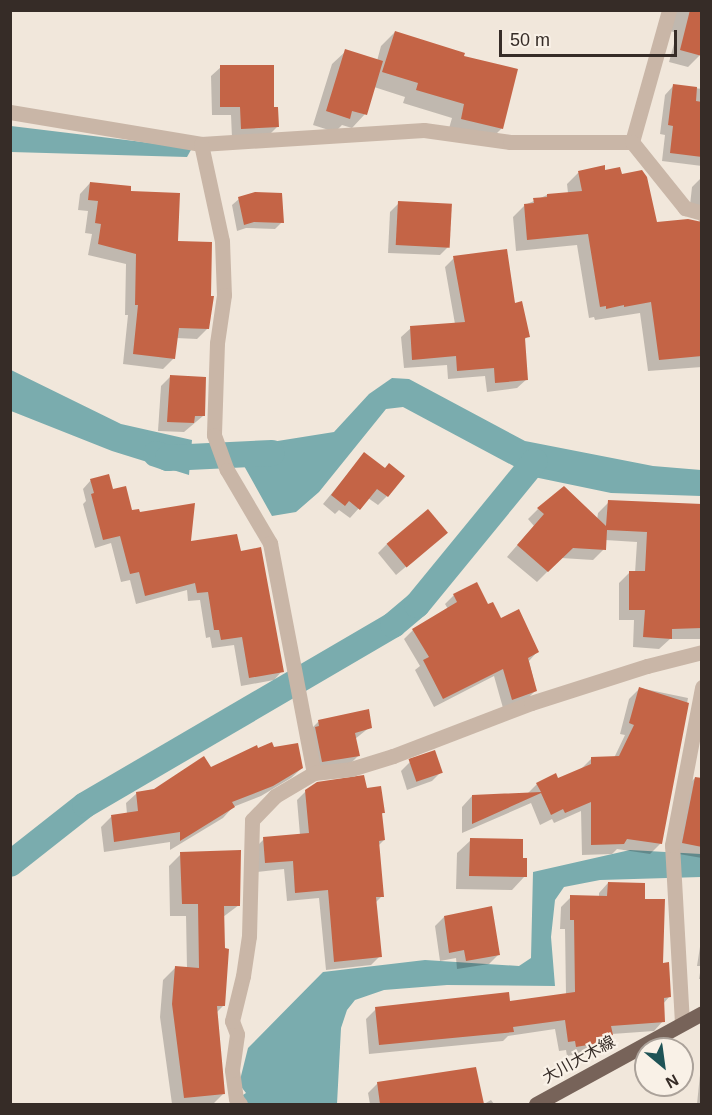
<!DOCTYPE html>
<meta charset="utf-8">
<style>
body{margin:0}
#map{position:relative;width:712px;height:1115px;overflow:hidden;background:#f1e7db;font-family:Helvetica,"Noto Sans JP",sans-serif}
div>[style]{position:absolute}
.water>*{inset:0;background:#7aacae}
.shadow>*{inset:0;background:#0003}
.canal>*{height:26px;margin:-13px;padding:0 13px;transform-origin:13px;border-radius:13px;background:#7aacae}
.building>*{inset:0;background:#c46446;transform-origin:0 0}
.minor>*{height:15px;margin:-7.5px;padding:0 7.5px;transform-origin:7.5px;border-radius:7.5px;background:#c9b6a7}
.primary>*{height:15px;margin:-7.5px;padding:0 7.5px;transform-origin:7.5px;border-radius:7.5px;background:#776359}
span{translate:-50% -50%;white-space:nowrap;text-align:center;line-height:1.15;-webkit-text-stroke:4.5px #f9f1e7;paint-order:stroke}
.street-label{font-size:16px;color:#362c27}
.frame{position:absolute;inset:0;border:12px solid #362c27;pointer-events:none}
.north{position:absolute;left:634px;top:1037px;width:60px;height:60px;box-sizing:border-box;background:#f9f1e7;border:2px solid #aba29a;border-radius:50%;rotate:151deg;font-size:16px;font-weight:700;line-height:24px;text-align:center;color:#362c27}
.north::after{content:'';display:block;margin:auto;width:21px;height:27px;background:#1e5356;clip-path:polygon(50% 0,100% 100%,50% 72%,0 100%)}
.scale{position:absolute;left:499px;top:30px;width:178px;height:27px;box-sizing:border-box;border:3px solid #362c27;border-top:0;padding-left:8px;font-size:18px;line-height:21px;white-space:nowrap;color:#362c27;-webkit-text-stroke:4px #f9f1e7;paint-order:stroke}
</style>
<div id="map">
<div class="water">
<i style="clip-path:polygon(11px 126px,192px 148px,187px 157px,11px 152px)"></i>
<i style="clip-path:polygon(11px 370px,121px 424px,192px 440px,189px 475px,112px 451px,11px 411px)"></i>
<i style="clip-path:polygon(392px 378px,409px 379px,525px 441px,653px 466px,701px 470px,701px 496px,611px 493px,534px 477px,403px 407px,386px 409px,319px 492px,296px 512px,272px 516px,234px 448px,334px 432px,369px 394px)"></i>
<i style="clip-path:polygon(630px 850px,701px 854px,701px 877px,600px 880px,564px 887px,555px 900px,551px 937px,555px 986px,447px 985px,384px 990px,355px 1000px,347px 1010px,341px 1028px,337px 1104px,229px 1104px,246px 1093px,239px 1084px,248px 1048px,323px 972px,425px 960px,519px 966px,531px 958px,533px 872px)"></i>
</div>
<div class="shadow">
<i style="clip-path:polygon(675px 10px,702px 10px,700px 55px,688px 67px,669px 62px,677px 33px,670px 31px)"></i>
<i style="clip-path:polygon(395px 32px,502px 128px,488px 142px,448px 132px,452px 118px,403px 103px,405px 97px,374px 87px,365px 114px,352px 128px,342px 125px,335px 132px,313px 125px,332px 64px,346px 51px,377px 61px,381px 46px)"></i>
<i style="clip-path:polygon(221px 67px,273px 109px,277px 127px,268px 136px,232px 138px,231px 115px,212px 115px,211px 76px)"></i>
<i style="clip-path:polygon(674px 85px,702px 89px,702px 166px,662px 161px,665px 135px,660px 134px,665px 95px)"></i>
<i style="clip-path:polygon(604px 172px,621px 176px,656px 223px,700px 223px,697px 217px,689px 214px,692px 187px,702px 177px,702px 367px,648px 371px,640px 313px,595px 320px,594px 317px,589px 318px,577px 245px,516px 251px,513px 217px,525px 205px,547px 195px,568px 193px,567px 184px,578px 173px)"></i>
<i style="clip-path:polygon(90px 183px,129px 193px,177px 243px,208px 328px,197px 339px,176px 338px,174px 358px,163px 369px,123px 364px,128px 315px,125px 315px,126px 264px,88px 255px,92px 234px,85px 233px,88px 211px,78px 210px,80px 194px)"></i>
<i style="clip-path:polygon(239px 199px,282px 222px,275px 229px,246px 228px,237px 231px,232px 205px)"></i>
<i style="clip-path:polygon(399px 203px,449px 246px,440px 255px,388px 253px,390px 212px)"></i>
<i style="clip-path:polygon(454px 258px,514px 304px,528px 336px,523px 341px,527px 379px,517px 388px,487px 392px,485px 376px,448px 379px,447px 365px,404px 368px,401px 337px,411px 328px,455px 324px,445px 267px)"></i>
<i style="clip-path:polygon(170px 377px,203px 416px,184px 432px,158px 431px,161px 386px)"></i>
<i style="clip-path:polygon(364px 454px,387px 496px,378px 505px,368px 498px,350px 518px,339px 510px,335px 514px,323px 504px)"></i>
<i style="clip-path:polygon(91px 480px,112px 491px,131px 512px,189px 542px,239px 552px,282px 671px,274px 680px,241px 686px,234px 645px,212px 648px,210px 637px,206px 638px,200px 600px,188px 601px,187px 590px,136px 604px,130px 580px,121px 582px,111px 543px,95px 548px,83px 504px,86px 501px,83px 489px)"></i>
<i style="clip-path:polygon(609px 502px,702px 505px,702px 639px,670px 639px,659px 649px,633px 647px,634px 620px,619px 620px,619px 583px,630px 572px,635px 573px,637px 542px,605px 540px,604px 549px,593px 560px,561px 558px,537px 582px,507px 557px,534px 526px,528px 519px,538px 509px,597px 520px,598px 513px)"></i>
<i style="clip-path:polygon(446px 533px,396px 575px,378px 553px,387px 544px)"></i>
<i style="clip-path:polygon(454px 595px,487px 607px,537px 652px,529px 661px,536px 690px,527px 699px,503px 708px,494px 676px,434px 707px,415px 670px,420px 666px,404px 639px,413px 630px,448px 609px,445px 604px)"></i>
<i style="clip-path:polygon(640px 688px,688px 698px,661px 843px,650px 854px,617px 849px,612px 854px,582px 855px,581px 811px,554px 823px,552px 819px,540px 825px,531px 803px,462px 833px,462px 807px,472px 796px,527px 794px,537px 784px,557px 780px,581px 769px,592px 758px,614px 758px,625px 735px,620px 734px,629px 699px)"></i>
<i style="clip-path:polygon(318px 722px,370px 727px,355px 739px,358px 756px,349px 765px,313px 771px,309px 731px)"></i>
<i style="clip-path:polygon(273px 749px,302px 768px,291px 778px,261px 796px,233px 807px,223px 818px,170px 850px,170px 842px,104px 852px,101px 827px,111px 817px,127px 814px,126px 803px,137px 793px,154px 790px,257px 750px)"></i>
<i style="clip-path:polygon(410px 762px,441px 772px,432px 781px,407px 790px,401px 771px)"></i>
<i style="clip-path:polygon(695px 778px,702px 779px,702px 858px,673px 853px,685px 788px)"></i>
<i style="clip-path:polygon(366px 790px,383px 813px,381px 815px,384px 840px,378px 846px,382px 896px,375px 903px,380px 956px,371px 965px,326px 970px,319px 898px,287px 901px,284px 869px,257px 872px,255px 848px,264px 839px,300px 835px,297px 800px,306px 791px)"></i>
<i style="clip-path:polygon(471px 840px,521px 859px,525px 876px,512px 890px,456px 889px,457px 853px)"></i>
<i style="clip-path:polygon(181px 854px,239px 905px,223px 917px,223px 1006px,216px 1013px,223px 1094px,213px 1104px,172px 1104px,160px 1017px,163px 980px,175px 968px,187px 969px,186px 916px,170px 916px,169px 866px)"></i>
<i style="clip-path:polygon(608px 883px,643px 901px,669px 997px,663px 1004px,663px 1021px,654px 1031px,612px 1034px,601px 1044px,594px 1046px,588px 1052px,567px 1056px,566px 1050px,559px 1051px,555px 1029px,508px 1036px,503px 1041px,369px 1054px,366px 1019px,376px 1009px,509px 1002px,566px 995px,565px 929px,560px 929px,561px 907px,571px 897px,599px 897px,599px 893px)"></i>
<i style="clip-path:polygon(444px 917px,498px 955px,489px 964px,457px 969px,456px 958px,440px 961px,435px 926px)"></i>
<i style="clip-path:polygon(702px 934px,702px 979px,699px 979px,701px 966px,697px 966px)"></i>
<i style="clip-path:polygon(702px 1055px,702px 1104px,697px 1104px)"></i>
<i style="clip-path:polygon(475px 1069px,482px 1104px,370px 1104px,368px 1093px,378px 1083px)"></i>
<i style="clip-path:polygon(491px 1100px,494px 1104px,484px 1104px)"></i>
</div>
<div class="canal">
<i style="left:156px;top:454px;width:13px;rotate:18deg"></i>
<i style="left:168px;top:458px;width:104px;rotate:-2.8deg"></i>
<i style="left:10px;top:864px;width:95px;rotate:-38.2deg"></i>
<i style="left:85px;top:805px;width:357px;rotate:-30.3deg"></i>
<i style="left:393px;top:625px;width:31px;rotate:-40deg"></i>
<i style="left:417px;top:605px;width:186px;rotate:-50.7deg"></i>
</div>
<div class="building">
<i style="clip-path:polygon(690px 10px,702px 10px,702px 56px,680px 50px)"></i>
<i style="clip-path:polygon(395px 31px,465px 53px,464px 56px,518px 69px,503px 129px,461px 119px,464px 104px,416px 90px,418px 83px,382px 72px)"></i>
<i style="clip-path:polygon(345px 49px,383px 61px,367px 115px,352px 111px,350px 119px,326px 111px)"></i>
<i style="clip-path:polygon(220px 65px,274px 65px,274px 107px,278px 107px,279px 127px,241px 129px,240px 107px,220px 107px)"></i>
<i style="clip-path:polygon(673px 84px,697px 87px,696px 101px,702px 102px,702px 157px,670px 153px,673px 126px,668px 125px)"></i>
<i style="clip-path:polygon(605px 165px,605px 170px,620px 167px,622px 174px,642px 170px,647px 177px,657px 222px,688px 219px,702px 222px,702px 356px,659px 360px,651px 302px,624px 307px,624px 305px,606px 309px,606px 306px,600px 307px,588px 234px,527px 240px,524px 204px,534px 203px,533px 198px,547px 197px,547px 194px,582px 191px,578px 171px)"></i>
<i style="clip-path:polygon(90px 182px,131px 186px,131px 191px,180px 193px,178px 241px,212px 242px,211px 296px,214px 296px,209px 329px,179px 328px,175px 359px,133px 354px,138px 305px,135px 305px,136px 254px,98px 244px,101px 224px,95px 223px,98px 201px,88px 200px)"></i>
<i style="clip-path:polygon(255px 192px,282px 193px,284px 223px,254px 222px,244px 225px,238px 197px)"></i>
<i style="left:398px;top:201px;width:54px;height:44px;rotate:3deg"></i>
<i style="clip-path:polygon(507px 249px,515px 303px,522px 301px,530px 337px,525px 338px,528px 380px,495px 383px,494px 368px,457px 371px,456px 356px,412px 360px,410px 326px,465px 322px,453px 256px)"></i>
<i style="clip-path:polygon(170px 375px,206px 377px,205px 416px,195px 416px,194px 423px,167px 422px)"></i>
<i style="clip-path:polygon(364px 452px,385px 468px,389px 463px,405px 476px,388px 497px,377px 489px,360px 510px,349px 501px,345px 506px,331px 495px)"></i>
<i style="clip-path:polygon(109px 474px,113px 489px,126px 486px,132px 510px,139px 509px,140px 512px,195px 503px,191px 541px,237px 534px,241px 551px,261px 547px,284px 672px,249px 678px,242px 637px,221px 640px,219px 630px,214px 630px,208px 592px,197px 593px,195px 583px,145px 596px,139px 572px,130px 574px,120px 536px,103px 540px,91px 494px,94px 493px,90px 479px)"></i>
<i style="clip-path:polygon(564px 486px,606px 526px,608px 500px,702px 504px,702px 628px,672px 629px,672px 639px,643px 637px,645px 610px,629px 610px,629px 571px,645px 571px,647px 532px,607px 530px,606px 550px,573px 548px,548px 572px,517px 545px,544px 514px,537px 508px)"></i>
<i style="left:428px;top:509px;width:31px;height:54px;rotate:50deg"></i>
<i style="clip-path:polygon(477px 582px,488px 604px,493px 602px,501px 618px,519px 609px,539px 652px,528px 658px,537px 691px,512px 700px,503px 669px,443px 699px,423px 660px,429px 657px,412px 629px,457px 602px,453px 594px)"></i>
<i style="clip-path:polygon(639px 687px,689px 703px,662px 844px,627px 839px,624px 844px,591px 845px,591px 802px,565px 813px,563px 809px,551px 815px,541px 793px,472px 824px,472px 795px,541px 792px,536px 783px,556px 773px,558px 778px,591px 764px,591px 757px,619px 756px,634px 725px,629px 723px)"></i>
<i style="clip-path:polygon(369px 709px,372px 728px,355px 733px,360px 756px,322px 762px,315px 727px,319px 726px,318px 720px)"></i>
<i style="clip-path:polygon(272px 742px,274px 747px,298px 743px,303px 768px,273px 786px,232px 802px,235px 807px,180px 841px,180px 832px,114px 842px,111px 815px,138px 811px,136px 792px,154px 789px,204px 756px,211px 767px,257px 745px,258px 748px)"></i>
<i style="left:435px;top:750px;width:24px;height:28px;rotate:71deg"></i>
<i style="clip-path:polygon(364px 775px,367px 788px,381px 786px,385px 813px,382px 813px,385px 840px,379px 841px,384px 897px,376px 897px,382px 957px,334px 962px,328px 890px,295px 893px,293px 861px,265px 863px,263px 837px,309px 833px,305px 790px,317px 782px)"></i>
<i style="clip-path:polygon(695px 777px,702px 778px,702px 847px,682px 843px)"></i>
<i style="clip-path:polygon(470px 838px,523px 839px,523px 858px,527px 858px,527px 877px,469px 876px)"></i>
<i style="clip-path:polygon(241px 850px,240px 906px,224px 906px,225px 948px,229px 949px,225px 1006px,217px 1006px,225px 1094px,184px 1098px,172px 1004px,175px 966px,199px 968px,198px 904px,182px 904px,180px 852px)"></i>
<i style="clip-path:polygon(608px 882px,645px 883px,645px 899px,665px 899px,663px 963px,669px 962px,671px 997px,664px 998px,665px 1022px,611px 1026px,613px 1035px,598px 1038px,599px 1043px,576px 1047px,575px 1041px,568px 1042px,565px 1020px,513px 1027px,514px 1032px,379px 1045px,375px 1007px,509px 992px,510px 1001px,575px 992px,574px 920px,570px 920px,570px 895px,607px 896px)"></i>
<i style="clip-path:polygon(492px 906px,500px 955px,466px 961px,464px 950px,449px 953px,444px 916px)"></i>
<i style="clip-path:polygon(476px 1067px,484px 1104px,380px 1104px,377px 1082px)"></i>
</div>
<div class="minor">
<i style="left:10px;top:112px;width:194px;rotate:9.5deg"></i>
<i style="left:201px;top:144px;width:223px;rotate:-3.6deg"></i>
<i style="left:424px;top:130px;width:87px;rotate:7.9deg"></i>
<i style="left:510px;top:142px;width:122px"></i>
<i style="left:632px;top:142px;width:137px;rotate:-74.3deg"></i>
<i style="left:632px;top:142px;width:85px;rotate:51.2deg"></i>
<i style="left:685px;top:208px;width:18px;rotate:16deg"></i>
<i style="left:201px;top:144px;width:99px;rotate:77.8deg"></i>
<i style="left:222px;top:241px;width:54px;rotate:87.9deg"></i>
<i style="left:224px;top:295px;width:49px;rotate:98.3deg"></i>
<i style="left:217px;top:343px;width:92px;rotate:91.9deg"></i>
<i style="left:214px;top:435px;width:37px;rotate:70deg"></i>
<i style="left:227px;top:470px;width:85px;rotate:59.5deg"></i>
<i style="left:270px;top:543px;width:234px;rotate:79.2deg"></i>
<i style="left:682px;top:1023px;width:178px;rotate:-93.2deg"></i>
<i style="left:672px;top:845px;width:161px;rotate:-79.2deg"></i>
<i style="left:240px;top:1104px;width:6px;rotate:-129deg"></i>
<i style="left:236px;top:1099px;width:29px;rotate:-98deg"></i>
<i style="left:232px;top:1070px;width:36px;rotate:-82deg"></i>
<i style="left:237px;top:1034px;width:14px;rotate:-111deg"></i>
<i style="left:232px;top:1021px;width:46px;rotate:-76.3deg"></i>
<i style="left:243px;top:976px;width:40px;rotate:-81.5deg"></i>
<i style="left:249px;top:936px;width:116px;rotate:-88.5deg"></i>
<i style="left:252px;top:820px;width:33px;rotate:-46deg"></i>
<i style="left:275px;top:796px;width:45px;rotate:-30.5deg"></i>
<i style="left:314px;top:773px;width:37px;rotate:-6deg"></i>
<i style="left:351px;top:769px;width:44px;rotate:-17.2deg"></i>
<i style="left:393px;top:756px;width:148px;rotate:-21deg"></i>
<i style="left:531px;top:703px;width:122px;rotate:-17.7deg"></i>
<i style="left:647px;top:666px;width:57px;rotate:-14.3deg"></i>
</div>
<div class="primary">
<i style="left:536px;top:1104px;width:189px;rotate:-28.7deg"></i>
</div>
<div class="street-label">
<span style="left:579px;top:1060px;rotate:-29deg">大川大木線</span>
</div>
<div class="frame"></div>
<div class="north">N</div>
<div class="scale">50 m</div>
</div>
